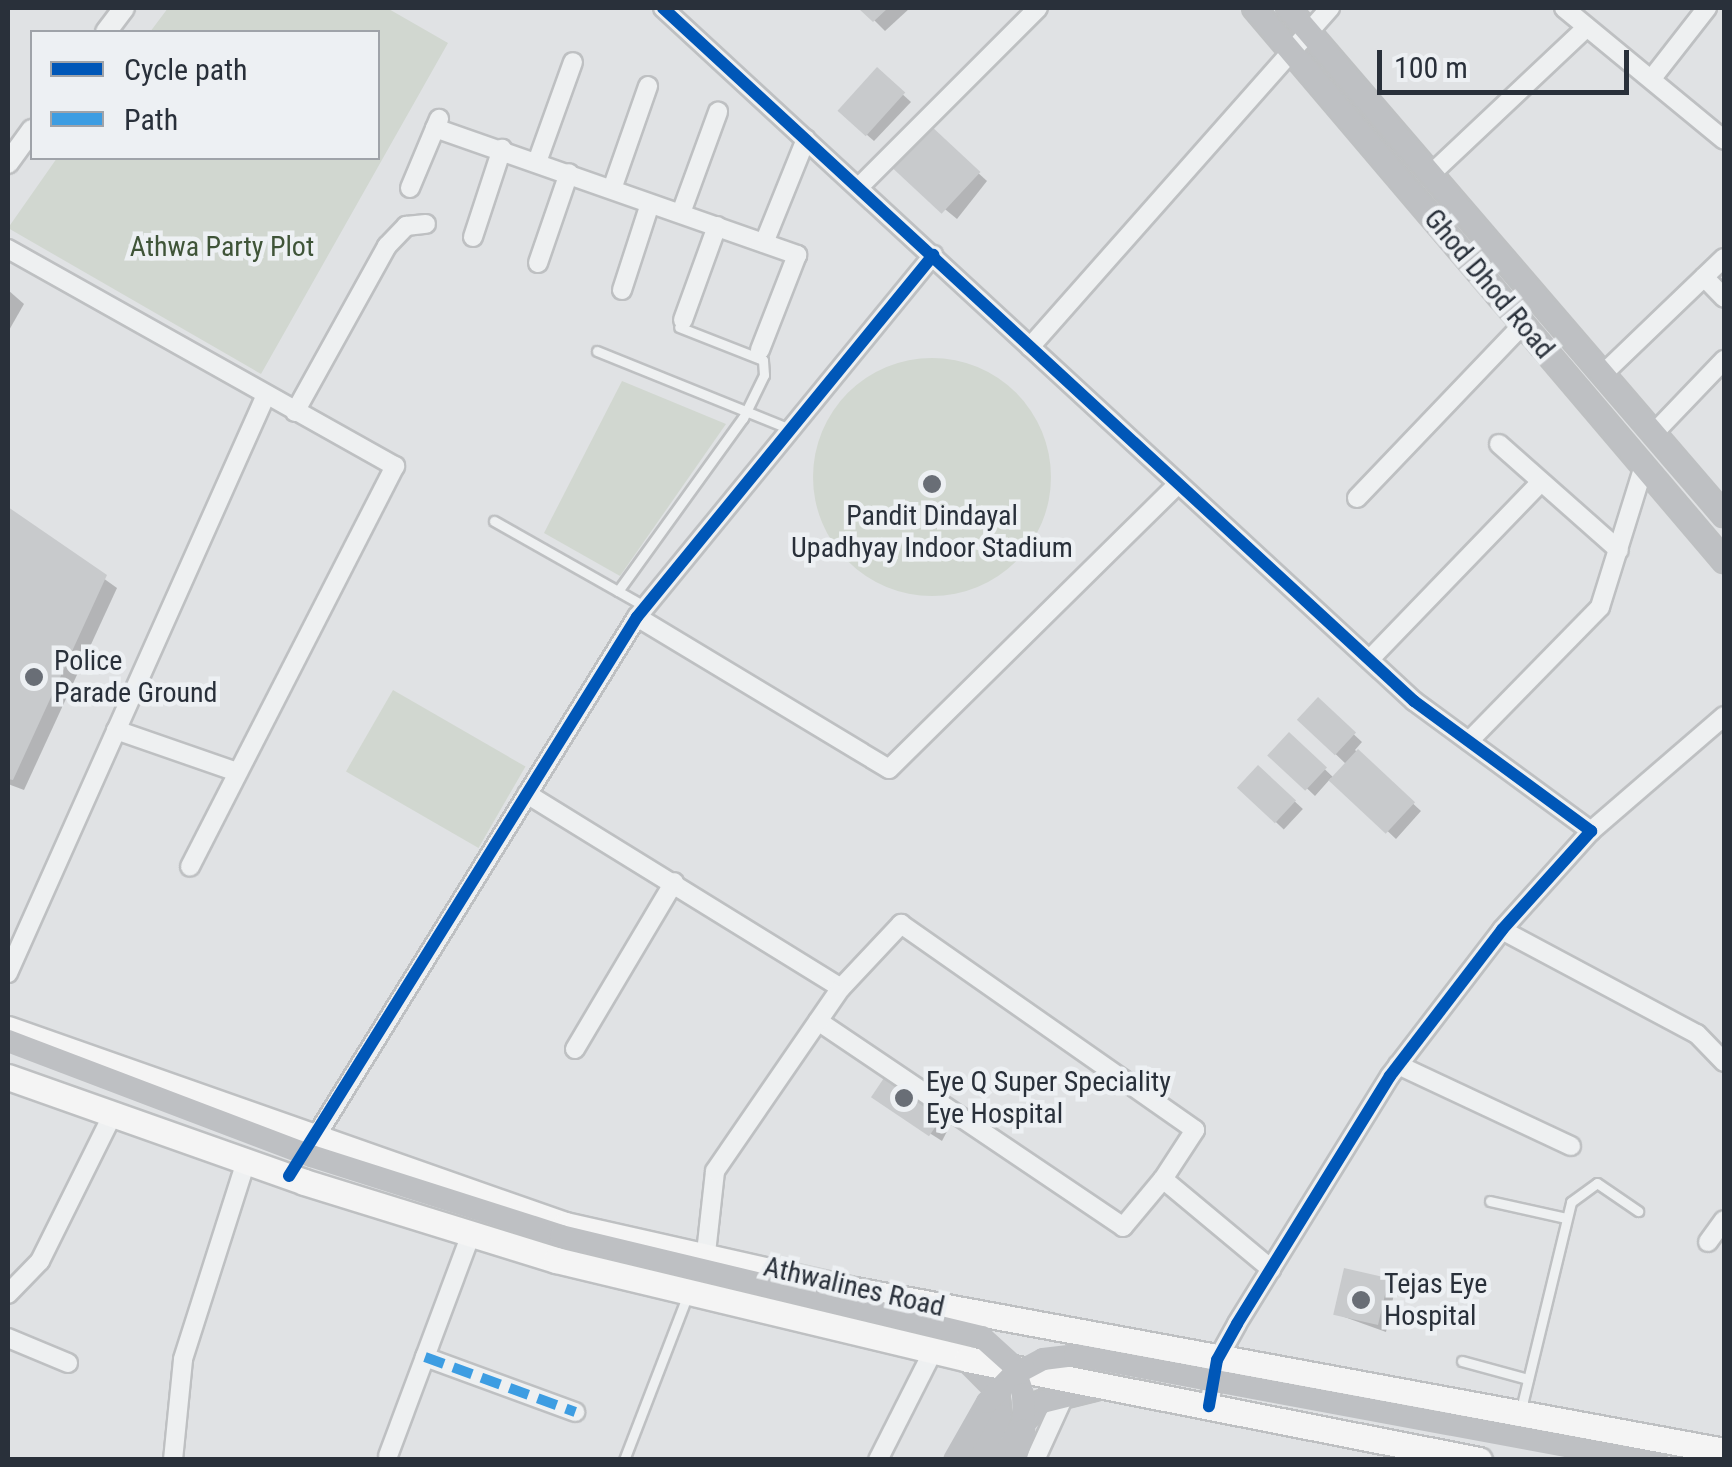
<!DOCTYPE html>
<style>
body{margin:0}
#map{position:relative;width:1732px;height:1467px;overflow:hidden;background:#e0e2e4;font-family:"Roboto Condensed",sans-serif}
div>[style]{position:absolute}
.green>*{inset:0;background:#d1d7d0;transform-origin:0 0}
.round{border-radius:50%}
.shadow>*{inset:0;background:#0003;transform-origin:0 0}
.building>*{inset:0;background:#c8cacc;transform-origin:0 0}
.roads{filter:drop-shadow(2px 0 #bec0c2) drop-shadow(-2px 0 #bec0c2) drop-shadow(0 2px #bec0c2) drop-shadow(0 -2px #bec0c2)}
.service>*{height:9px;margin:-4.5px;padding:0 4.5px;transform-origin:4.5px;border-radius:4.5px;background:#eef0f1}
.minor>*{height:18px;margin:-9px;padding:0 9px;transform-origin:9px;border-radius:9px;background:#eef0f1}
.tertiary>*{height:20px;margin:-10px;padding:0 10px;transform-origin:10px;border-radius:10px;background:#eef0f1}
.secondary>*{height:22px;margin:-11px;padding:0 11px;transform-origin:11px;border-radius:11px;background:#bec0c3}
.primary>*{height:25px;margin:-12.5px;padding:0 12.5px;transform-origin:12.5px;border-radius:12.5px;background:#f4f4f4}
.secondary-bridge>*{height:22px;margin:-11px;padding:0 11px;transform-origin:11px;border-radius:11px;background:#bec0c3}
.quiet>*{height:10px;margin-top:-5px;transform-origin:0;background:repeating-linear-gradient(90deg,#3d9de2 0 20px,transparent 0 30px)}
.cycleway>*{height:12px;margin:-6px;padding:0 6px;transform-origin:6px;border-radius:6px;background:#0057b8}
.dots>*{width:28px;height:28px;translate:-50% -50%;box-sizing:border-box;border:5px solid #edf0f3;border-radius:50%}
span{translate:-50% -50%;white-space:nowrap;text-align:center;line-height:1.15;-webkit-text-stroke:9px #edf0f3;paint-order:stroke}
.park-label{font-size:28px;color:#3f5438}
.street-label{font-size:28px;color:#29303a}
.poi-label{font-size:28px;color:#29303a}
.left{translate:0 -50%;text-align:left}
.frame{position:absolute;inset:0;border:10px solid #29303a;pointer-events:none}
.legend{position:absolute;left:30px;top:30px;width:350px;height:130px;box-sizing:border-box;background:#edf0f3;border:2px solid #9fa3a9;margin:0;padding:12px 18px;list-style:none;font-size:30px;color:#29303a}
.legend li{display:flex;align-items:center;gap:20px;height:50px}
.legend b{width:50px;border:2px solid #9fa3a9}
.scale{position:absolute;left:1377px;top:50px;width:252px;height:45px;box-sizing:border-box;border:5px solid #29303a;border-top:0;padding-left:12px;font-size:30px;line-height:35px;white-space:nowrap;color:#29303a;-webkit-text-stroke:8px #edf0f3;paint-order:stroke}
</style>
<div id="map">
<div class="green">
<i style="clip-path:polygon(168px 8px,387px 8px,448px 43px,261px 374px,8px 228px,57px 158px,378px 158px,378px 32px,150px 32px)"></i>
<i class="round" style="left:813px;top:358px;width:238px;height:238px"></i>
<i style="clip-path:polygon(622px 381px,726px 424px,620px 576px,544px 533px)"></i>
<i style="left:393px;top:690px;width:153px;height:94px;rotate:30deg"></i>
</div>
<div class="shadow">
<i style="clip-path:polygon(862px 8px,910px 8px,885px 31px)"></i>
<i style="clip-path:polygon(877px 71px,911px 102px,874px 141px,851px 121px)"></i>
<i style="clip-path:polygon(930px 129px,987px 181px,957px 219px,908px 179px)"></i>
<i style="clip-path:polygon(8px 290px,24px 304px,8px 332px)"></i>
<i style="clip-path:polygon(8px 510px,117px 588px,24px 790px,8px 784px)"></i>
<i style="clip-path:polygon(1318px 701px,1362px 742px,1355px 750px,1421px 811px,1396px 839px,1331px 778px,1315px 796px,1271px 754px,1289px 735px,1335px 779px,1347px 765px,1300px 720px)"></i>
<i style="left:1259px;top:768px;width:60px;height:28px;rotate:43deg"></i>
<i style="clip-path:polygon(876px 1099px,954px 1118px,942px 1141px)"></i>
<i style="clip-path:polygon(1387px 1281px,1395px 1289px,1386px 1332px,1336px 1314px)"></i>
</div>
<div class="building">
<i style="clip-path:polygon(858px 8px,888px 8px,873px 22px)"></i>
<i style="left:877px;top:67px;width:38px;height:59px;rotate:42deg"></i>
<i style="left:930px;top:125px;width:69px;height:57px;rotate:43deg"></i>
<i style="clip-path:polygon(8px 507px,107px 575px,13px 780px,8px 779px)"></i>
<i style="left:1318px;top:697px;width:52px;height:31px;rotate:43deg"></i>
<i style="left:1289px;top:732px;width:52px;height:32px;rotate:43deg"></i>
<i style="left:1358px;top:749px;width:78px;height:43px;rotate:43deg"></i>
<i style="left:1258px;top:765px;width:52px;height:31px;rotate:43deg"></i>
<i style="left:890px;top:1069px;width:70px;height:34px;rotate:34deg"></i>
<i style="left:1344px;top:1268px;width:46px;height:48px;rotate:13deg"></i>
</div>
<div class="roads">
<div class="service">
<i style="left:597px;top:351px;width:208px;rotate:22deg"></i>
<i style="left:494px;top:521px;width:175px;rotate:29.5deg"></i>
<i style="left:618px;top:591px;width:213px;rotate:-54.2deg"></i>
<i style="left:743px;top:418px;width:48px;rotate:-64deg"></i>
<i style="left:764px;top:375px;width:15px;rotate:-94deg"></i>
<i style="left:763px;top:360px;width:90px;rotate:-158.6deg"></i>
<i style="left:1490px;top:1201px;width:78px;rotate:12.6deg"></i>
<i style="left:1462px;top:1361px;width:68px;rotate:15.3deg"></i>
<i style="left:1521px;top:1409px;width:213px;rotate:-76.4deg"></i>
<i style="left:1571px;top:1202px;width:32px;rotate:-36deg"></i>
<i style="left:1597px;top:1183px;width:50px;rotate:34.3deg"></i>
<i style="left:624px;top:1460px;width:178px;rotate:-68.9deg"></i>
</div>
<div class="minor">
<i style="left:663px;top:8px;width:1022px;rotate:42.7deg"></i>
<i style="left:1414px;top:701px;width:220px;rotate:36.3deg"></i>
<i style="left:1591px;top:831px;width:133px;rotate:132deg"></i>
<i style="left:1502px;top:930px;width:184px;rotate:127.5deg"></i>
<i style="left:1390px;top:1076px;width:291px;rotate:121.7deg"></i>
<i style="left:1237px;top:1324px;width:41px;rotate:119.1deg"></i>
<i style="left:1217px;top:1360px;width:47px;rotate:99.9deg"></i>
<i style="left:1564px;top:8px;width:207px;rotate:39.5deg"></i>
<i style="left:1653px;top:77px;width:88px;rotate:-52deg"></i>
<i style="left:435px;top:128px;width:384px;rotate:19.3deg"></i>
<i style="left:797px;top:255px;width:102px;rotate:111.3deg"></i>
<i style="left:537px;top:162px;width:106px;rotate:-70.2deg"></i>
<i style="left:1431px;top:174px;width:214px;rotate:-43.3deg"></i>
<i style="left:859px;top:187px;width:253px;rotate:-45deg"></i>
<i style="left:410px;top:188px;width:75px;rotate:-67.2deg"></i>
<i style="left:612px;top:189px;width:109px;rotate:-70.7deg"></i>
<i style="left:681px;top:213px;width:108px;rotate:-69.9deg"></i>
<i style="left:473px;top:237px;width:93px;rotate:-71.8deg"></i>
<i style="left:764px;top:243px;width:112px;rotate:-68deg"></i>
<i style="left:8px;top:249px;width:444px;rotate:29.3deg"></i>
<i style="left:395px;top:466px;width:450px;rotate:117.1deg"></i>
<i style="left:538px;top:263px;width:95px;rotate:-71deg"></i>
<i style="left:1704px;top:277px;width:29px;rotate:46deg"></i>
<i style="left:622px;top:290px;width:90px;rotate:-72deg"></i>
<i style="left:683px;top:320px;width:100px;rotate:-70.1deg"></i>
<i style="left:1030px;top:347px;width:453px;rotate:-48.5deg"></i>
<i style="left:1604px;top:373px;width:166px;rotate:-43.8deg"></i>
<i style="left:295px;top:412px;width:190px;rotate:-61deg"></i>
<i style="left:387px;top:246px;width:28px;rotate:-46deg"></i>
<i style="left:406px;top:226px;width:20px;rotate:-6deg"></i>
<i style="left:1655px;top:432px;width:100px;rotate:-46.2deg"></i>
<i style="left:1499px;top:444px;width:160px;rotate:41.5deg"></i>
<i style="left:1357px;top:498px;width:240px;rotate:-46.3deg"></i>
<i style="left:637px;top:617px;width:294px;rotate:31.1deg"></i>
<i style="left:889px;top:769px;width:403px;rotate:-44.6deg"></i>
<i style="left:1370px;top:659px;width:246px;rotate:-46deg"></i>
<i style="left:116px;top:730px;width:128px;rotate:19.1deg"></i>
<i style="left:1469px;top:741px;width:187px;rotate:-45.6deg"></i>
<i style="left:1600px;top:607px;width:148px;rotate:-72.7deg"></i>
<i style="left:527px;top:794px;width:369px;rotate:31.7deg"></i>
<i style="left:1591px;top:831px;width:176px;rotate:-40.8deg"></i>
<i style="left:1502px;top:930px;width:221px;rotate:28.1deg"></i>
<i style="left:1697px;top:1034px;width:39px;rotate:46deg"></i>
<i style="left:8px;top:973px;width:631px;rotate:-65.95deg"></i>
<i style="left:818px;top:1021px;width:368px;rotate:34deg"></i>
<i style="left:1123px;top:1227px;width:62px;rotate:-50.2deg"></i>
<i style="left:575px;top:1049px;width:194px;rotate:-59.3deg"></i>
<i style="left:1398px;top:1065px;width:191px;rotate:25.1deg"></i>
<i style="left:310px;top:1146px;width:622px;rotate:-58.28deg"></i>
<i style="left:637px;top:617px;width:468px;rotate:-50.7deg"></i>
<i style="left:1708px;top:1242px;width:27px;rotate:-54deg"></i>
<i style="left:706px;top:1253px;width:82px;rotate:-83.7deg"></i>
<i style="left:715px;top:1171px;width:222px;rotate:-55.5deg"></i>
<i style="left:841px;top:988px;width:88px;rotate:-46.8deg"></i>
<i style="left:901px;top:924px;width:359px;rotate:35deg"></i>
<i style="left:1195px;top:1130px;width:59px;rotate:123.1deg"></i>
<i style="left:1163px;top:1179px;width:141px;rotate:39.8deg"></i>
<i style="left:8px;top:1294px;width:46px;rotate:-45.9deg"></i>
<i style="left:40px;top:1261px;width:164px;rotate:-63.6deg"></i>
<i style="left:8px;top:1338px;width:65px;rotate:22.6deg"></i>
<i style="left:425px;top:1357px;width:160px;rotate:20.1deg"></i>
<i style="left:388px;top:1456px;width:237px;rotate:-69.5deg"></i>
<i style="left:173px;top:1460px;width:101px;rotate:-84.3deg"></i>
<i style="left:183px;top:1359px;width:208px;rotate:-72.3deg"></i>
<i style="left:878px;top:1460px;width:122px;rotate:-63.2deg"></i>
<i style="left:1035px;top:1460px;width:75px;rotate:-65.5deg"></i>
</div>
<div class="tertiary">
<i style="left:106px;top:32px;width:30px;rotate:-53deg"></i>
<i style="left:8px;top:163px;width:41px;rotate:-54deg"></i>
</div>
<div class="secondary">
<i style="left:1254px;top:8px;width:726px;rotate:49.64deg"></i>
<i style="left:1288px;top:8px;width:669px;rotate:49.31deg"></i>
<i style="left:967px;top:1359px;width:42px;rotate:45deg"></i>
<i style="left:997px;top:1389px;width:27px;rotate:84deg"></i>
<i style="left:1000px;top:1416px;width:48px;rotate:114.4deg"></i>
<i style="left:1625px;top:1457px;width:30px;rotate:6deg"></i>
<i style="left:1002px;top:1460px;width:46px;rotate:-61.2deg"></i>
<i style="left:1024px;top:1420px;width:25px;rotate:-45deg"></i>
<i style="left:1042px;top:1402px;width:55px;rotate:-13.8deg"></i>
</div>
<div class="primary">
<i style="left:8px;top:1029px;width:590px;rotate:19.39deg"></i>
<i style="left:565px;top:1225px;width:291px;rotate:12.7deg"></i>
<i style="left:849px;top:1289px;width:890px;rotate:10.49deg"></i>
<i style="left:8px;top:1077px;width:314px;rotate:19.5deg"></i>
<i style="left:304px;top:1182px;width:264px;rotate:17.2deg"></i>
<i style="left:556px;top:1260px;width:423px;rotate:13.5deg"></i>
<i style="left:967px;top:1359px;width:522px;rotate:11.16deg"></i>
</div>
</div>
<div class="secondary-bridge">
<i style="left:8px;top:1041px;width:324px;rotate:20.8deg"></i>
<i style="left:311px;top:1156px;width:262px;rotate:17.7deg"></i>
<i style="left:561px;top:1236px;width:433px;rotate:13.5deg"></i>
<i style="left:982px;top:1337px;width:42px;rotate:42.1deg"></i>
<i style="left:1013px;top:1365px;width:31px;rotate:71deg"></i>
<i style="left:1023px;top:1394px;width:36px;rotate:88deg"></i>
<i style="left:1024px;top:1430px;width:31px;rotate:107deg"></i>
<i style="left:954px;top:1460px;width:67px;rotate:-60.4deg"></i>
<i style="left:987px;top:1402px;width:37px;rotate:-46deg"></i>
<i style="left:1013px;top:1375px;width:34px;rotate:-28deg"></i>
<i style="left:1043px;top:1359px;width:32px;rotate:-7deg"></i>
<i style="left:1075px;top:1355px;width:559px;rotate:10.51deg"></i>
</div>
<div class="quiet">
<i style="left:425px;top:1357px;width:160px;rotate:20.1deg"></i>
</div>
<div class="cycleway">
<i style="left:663px;top:8px;width:1022px;rotate:42.7deg"></i>
<i style="left:1414px;top:701px;width:220px;rotate:36.3deg"></i>
<i style="left:1591px;top:831px;width:133px;rotate:132deg"></i>
<i style="left:1502px;top:930px;width:184px;rotate:127.5deg"></i>
<i style="left:1390px;top:1076px;width:291px;rotate:121.7deg"></i>
<i style="left:1237px;top:1324px;width:41px;rotate:119.1deg"></i>
<i style="left:1217px;top:1360px;width:47px;rotate:99.9deg"></i>
<i style="left:289px;top:1176px;width:658px;rotate:-58.1deg"></i>
<i style="left:637px;top:617px;width:468px;rotate:-50.7deg"></i>
</div>
<div class="dots">
<i style="left:932px;top:484px;background:#696e76"></i>
<i style="left:34px;top:677px;background:#696e76"></i>
<i style="left:904px;top:1098px;background:#696e76"></i>
<i style="left:1361px;top:1300px;background:#696e76"></i>
</div>
<div class="park-label">
<span style="left:222px;top:247px">Athwa Party Plot</span>
</div>
<div class="street-label">
<span style="left:1489px;top:284px;rotate:50deg">Ghod Dhod Road</span>
<span style="left:854px;top:1287px;rotate:13deg">Athwalines Road</span>
</div>
<div class="poi-label">
<span style="left:932px;top:532px">Pandit Dindayal<br>Upadhyay Indoor Stadium</span>
<span class="left" style="left:54px;top:677px">Police<br>Parade Ground</span>
<span class="left" style="left:926px;top:1098px">Eye Q Super Speciality<br>Eye Hospital</span>
<span class="left" style="left:1384px;top:1300px">Tejas Eye<br>Hospital</span>
</div>
<div class="frame"></div>
<ul class="legend">
<li><b style="height:12px;background:#0057b8"></b>Cycle path</li>
<li><b style="height:12px;background:#3d9de2"></b>Path</li>
</ul>
<div class="scale">100 m</div>
</div>
